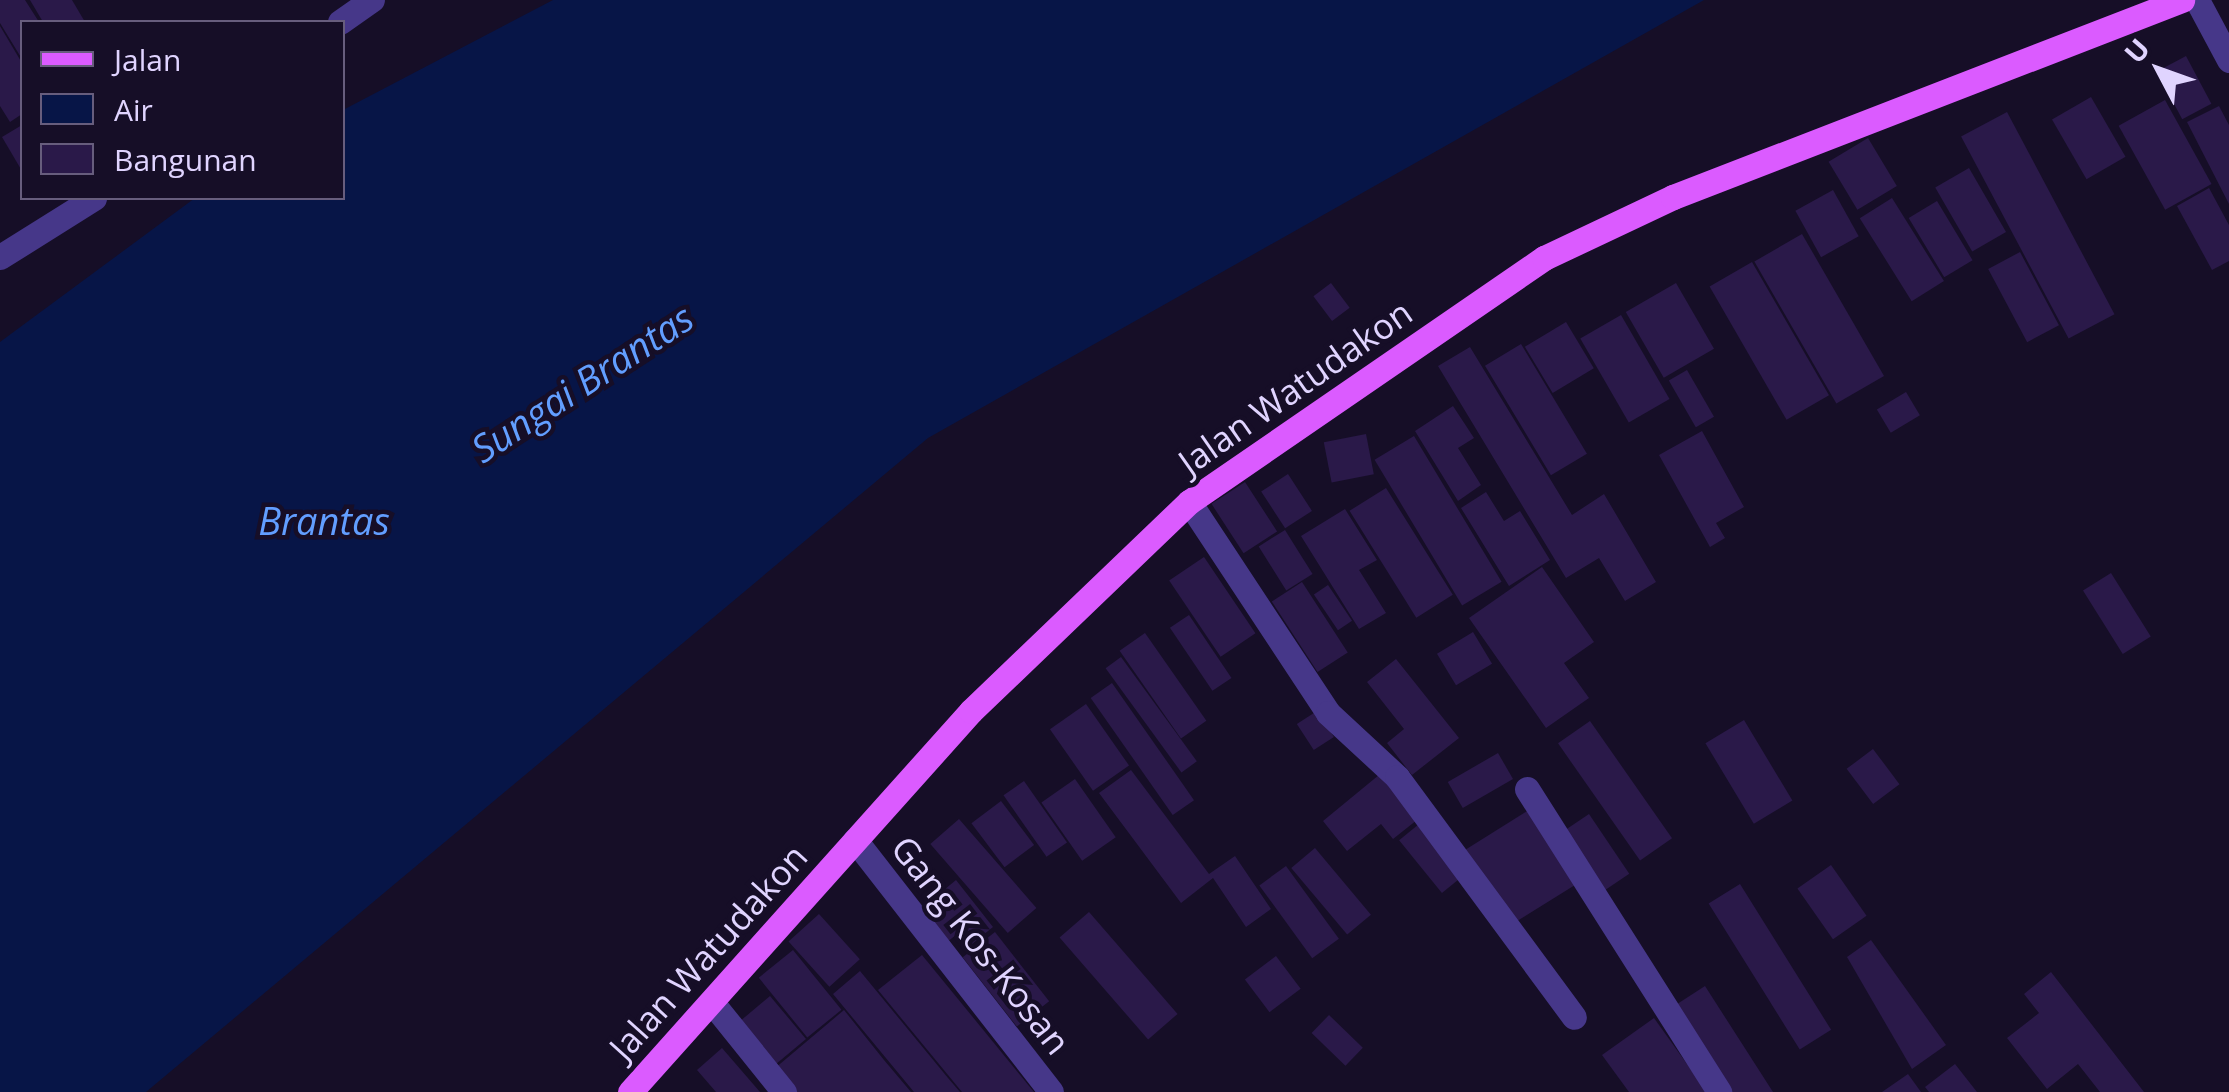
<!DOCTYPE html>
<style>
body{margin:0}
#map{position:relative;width:2229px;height:1092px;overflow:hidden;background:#160e27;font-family:"Open Sans",sans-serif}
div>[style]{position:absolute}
.water>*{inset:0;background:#071547}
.building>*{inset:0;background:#2a1949;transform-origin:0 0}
.minor>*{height:25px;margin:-12.5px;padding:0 12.5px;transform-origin:12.5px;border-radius:12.5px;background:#463789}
.major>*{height:25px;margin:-12.5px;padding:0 12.5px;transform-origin:12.5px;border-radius:12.5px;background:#db5bff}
span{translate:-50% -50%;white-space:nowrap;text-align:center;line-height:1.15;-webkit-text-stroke:9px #160e27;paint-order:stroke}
.street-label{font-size:35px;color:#e0d4ff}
.water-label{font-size:38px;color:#629eff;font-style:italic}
.legend{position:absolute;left:20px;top:20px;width:325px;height:180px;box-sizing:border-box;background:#160e27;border:2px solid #675d7d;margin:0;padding:12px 18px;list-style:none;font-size:30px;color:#e0d4ff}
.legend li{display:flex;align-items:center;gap:20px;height:50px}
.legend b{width:50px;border:2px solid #675d7d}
.north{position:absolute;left:2109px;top:20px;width:100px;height:100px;-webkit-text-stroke:8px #160e27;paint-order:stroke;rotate:311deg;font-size:28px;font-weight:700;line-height:40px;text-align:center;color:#e0d4ff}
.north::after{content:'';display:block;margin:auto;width:35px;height:45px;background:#e0d4ff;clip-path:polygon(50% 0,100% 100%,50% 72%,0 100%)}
</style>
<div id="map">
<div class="water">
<i style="clip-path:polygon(553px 0,1704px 0,928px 438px,146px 1092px,0 1092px,0 342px,195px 198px,342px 198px,343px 110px)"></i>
</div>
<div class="building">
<i style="clip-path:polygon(0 0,25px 0,39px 22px,22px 22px,22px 59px,0 23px)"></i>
<i style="clip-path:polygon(30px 0,72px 0,85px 22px,43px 22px)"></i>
<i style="clip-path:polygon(0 26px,22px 63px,22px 114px,10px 122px,0 106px)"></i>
<i style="left:2186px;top:56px;width:54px;height:33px;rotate:62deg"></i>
<i style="left:2091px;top:97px;width:69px;height:45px;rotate:60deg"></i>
<i style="left:2165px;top:100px;width:96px;height:53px;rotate:61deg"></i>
<i style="clip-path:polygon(2219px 106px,2229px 125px,2229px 204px,2187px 122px)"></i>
<i style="left:2007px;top:112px;width:229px;height:52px;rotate:62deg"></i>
<i style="clip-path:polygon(22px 125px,22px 171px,2px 137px)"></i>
<i style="left:1868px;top:138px;width:56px;height:46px;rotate:59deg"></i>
<i style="left:1969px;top:168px;width:74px;height:39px;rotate:60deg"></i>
<i style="clip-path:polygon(2209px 188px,2229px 225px,2229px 261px,2212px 270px,2177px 206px)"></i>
<i style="left:1833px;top:190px;width:53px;height:43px;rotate:61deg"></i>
<i style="left:1892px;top:198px;width:98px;height:38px;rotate:58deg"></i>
<i style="left:1937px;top:201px;width:69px;height:33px;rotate:59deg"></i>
<i style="left:1802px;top:234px;width:164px;height:55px;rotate:60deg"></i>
<i style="left:2020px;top:252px;width:83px;height:36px;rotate:62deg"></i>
<i style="left:1752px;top:262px;width:154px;height:49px;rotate:60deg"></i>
<i style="left:1331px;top:283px;width:31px;height:22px;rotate:53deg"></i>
<i style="left:1676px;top:283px;width:76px;height:58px;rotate:60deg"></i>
<i style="left:1621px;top:315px;width:97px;height:47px;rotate:60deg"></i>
<i style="left:1566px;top:322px;width:54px;height:48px;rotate:59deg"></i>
<i style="left:1521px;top:344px;width:128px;height:42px;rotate:59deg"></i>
<i style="clip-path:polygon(1470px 347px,1572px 515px,1604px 494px,1656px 582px,1625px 601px,1599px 558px,1566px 578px,1438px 366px)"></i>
<i style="left:1687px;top:370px;width:54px;height:21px;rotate:60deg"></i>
<i style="left:1906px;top:392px;width:27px;height:34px;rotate:59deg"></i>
<i style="clip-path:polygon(1453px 406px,1474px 438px,1458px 448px,1481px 485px,1458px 501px,1415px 431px)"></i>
<i style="clip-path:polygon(1702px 431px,1744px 507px,1716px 523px,1725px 538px,1710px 547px,1659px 455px)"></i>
<i style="left:1366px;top:434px;width:41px;height:43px;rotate:79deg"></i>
<i style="left:1414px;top:436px;width:170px;height:46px;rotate:59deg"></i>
<i style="left:1288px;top:474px;width:44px;height:32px;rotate:57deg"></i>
<i style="left:1245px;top:482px;width:59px;height:40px;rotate:57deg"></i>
<i style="left:1386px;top:488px;width:126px;height:43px;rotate:58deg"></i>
<i style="clip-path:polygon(1486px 492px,1504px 521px,1520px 511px,1550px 560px,1509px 586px,1461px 508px)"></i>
<i style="clip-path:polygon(1345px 509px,1377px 560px,1359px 570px,1386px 613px,1359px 629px,1301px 536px)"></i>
<i style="left:1285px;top:530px;width:52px;height:31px;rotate:58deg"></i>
<i style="left:1204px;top:557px;width:92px;height:42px;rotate:56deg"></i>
<i style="clip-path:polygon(1542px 567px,1594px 642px,1564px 663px,1589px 698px,1546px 728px,1469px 618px)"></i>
<i style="left:2111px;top:573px;width:75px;height:33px;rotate:58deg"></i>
<i style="left:1302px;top:582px;width:84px;height:36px;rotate:57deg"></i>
<i style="left:1328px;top:585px;width:43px;height:17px;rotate:56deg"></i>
<i style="left:1189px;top:615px;width:76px;height:23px;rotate:56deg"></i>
<i style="left:1473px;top:632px;width:37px;height:42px;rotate:59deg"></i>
<i style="left:1145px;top:633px;width:107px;height:31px;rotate:55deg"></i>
<i style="left:1121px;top:657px;width:129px;height:19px;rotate:54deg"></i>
<i style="clip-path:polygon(1396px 659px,1459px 738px,1412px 775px,1387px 743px,1404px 729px,1367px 682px)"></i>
<i style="left:1112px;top:683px;width:143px;height:26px;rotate:55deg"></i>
<i style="left:1086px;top:704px;width:75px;height:44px;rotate:55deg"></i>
<i style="left:1317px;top:711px;width:31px;height:24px;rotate:57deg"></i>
<i style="left:1744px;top:720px;width:94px;height:45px;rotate:59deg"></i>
<i style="left:1590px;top:721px;width:143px;height:39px;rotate:55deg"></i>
<i style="left:1873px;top:749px;width:44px;height:33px;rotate:53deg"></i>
<i style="left:1498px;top:753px;width:30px;height:58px;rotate:60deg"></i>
<i style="clip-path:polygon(1131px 770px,1209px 874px,1235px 856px,1271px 909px,1246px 927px,1213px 878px,1181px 903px,1099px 793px)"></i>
<i style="clip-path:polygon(1385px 770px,1422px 816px,1393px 839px,1381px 824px,1347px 851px,1323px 821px)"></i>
<i style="left:1075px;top:779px;width:71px;height:41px;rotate:55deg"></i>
<i style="left:1024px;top:781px;width:75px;height:25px;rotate:55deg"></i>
<i style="left:1001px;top:801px;width:55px;height:37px;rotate:53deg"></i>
<i style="left:1532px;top:808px;width:88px;height:80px;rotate:58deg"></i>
<i style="left:1589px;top:814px;width:72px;height:34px;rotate:56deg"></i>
<i style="left:959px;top:819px;width:118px;height:38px;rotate:49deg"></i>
<i style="left:1424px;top:820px;width:68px;height:32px;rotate:51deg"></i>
<i style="left:1315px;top:848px;width:87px;height:31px;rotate:50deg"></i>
<i style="left:1831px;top:865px;width:62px;height:41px;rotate:55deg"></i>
<i style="left:1286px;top:866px;width:90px;height:33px;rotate:54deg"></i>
<i style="clip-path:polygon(956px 880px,993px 927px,967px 948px,956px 935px,947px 942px,921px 909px)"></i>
<i style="left:1740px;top:884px;width:172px;height:37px;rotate:58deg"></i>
<i style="left:1089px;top:912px;width:135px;height:39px;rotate:49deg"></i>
<i style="left:819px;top:914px;width:61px;height:41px;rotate:48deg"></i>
<i style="left:995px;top:932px;width:88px;height:41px;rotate:52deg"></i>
<i style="clip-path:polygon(1871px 940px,1946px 1045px,1912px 1069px,1847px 957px)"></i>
<i style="left:793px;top:950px;width:77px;height:44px;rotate:51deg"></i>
<i style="clip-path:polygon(922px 955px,1034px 1092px,962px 1092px,878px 990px)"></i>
<i style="left:1276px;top:956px;width:41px;height:39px;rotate:53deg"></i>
<i style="clip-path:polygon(860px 971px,948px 1078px,960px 1092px,914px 1092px,833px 994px)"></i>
<i style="clip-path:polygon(2051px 972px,2089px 1021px,2144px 1092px,2100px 1092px,2078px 1064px,2047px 1089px,2007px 1038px,2039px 1013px,2024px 994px)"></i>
<i style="clip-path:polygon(1705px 986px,1773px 1092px,1724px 1092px,1671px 1008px)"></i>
<i style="left:770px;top:996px;width:56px;height:41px;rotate:50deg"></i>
<i style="clip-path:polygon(844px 1010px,884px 1060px,911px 1092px,793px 1092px,774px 1069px)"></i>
<i style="left:1329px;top:1015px;width:47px;height:25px;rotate:44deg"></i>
<i style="clip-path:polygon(1654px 1018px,1707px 1092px,1629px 1092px,1602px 1055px)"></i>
<i style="clip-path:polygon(722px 1048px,760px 1092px,716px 1092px,697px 1070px)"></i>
<i style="clip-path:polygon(1955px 1064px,1977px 1092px,1929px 1092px,1925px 1087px)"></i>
<i style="clip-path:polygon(1908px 1074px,1921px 1092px,1882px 1092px)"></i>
</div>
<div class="minor">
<i style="left:2197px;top:0;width:68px;rotate:61.9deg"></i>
<i style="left:340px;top:22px;width:39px;rotate:-35deg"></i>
<i style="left:0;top:257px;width:111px;rotate:-32.1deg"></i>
<i style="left:1189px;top:502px;width:253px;rotate:56.6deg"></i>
<i style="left:1328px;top:713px;width:94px;rotate:42.8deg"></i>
<i style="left:1397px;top:777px;width:298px;rotate:53.6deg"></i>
<i style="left:1527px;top:789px;width:359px;rotate:57.6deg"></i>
<i style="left:855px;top:840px;width:319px;rotate:52.1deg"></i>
<i style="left:714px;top:1005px;width:112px;rotate:51.2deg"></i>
</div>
<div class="major">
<i style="left:630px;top:1092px;width:511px;rotate:-48.17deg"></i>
<i style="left:971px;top:711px;width:302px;rotate:-43.8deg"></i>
<i style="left:1189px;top:502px;width:431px;rotate:-34.5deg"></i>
<i style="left:1544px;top:258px;width:143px;rotate:-25.3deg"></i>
<i style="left:1673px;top:197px;width:546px;rotate:-21.16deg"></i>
</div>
<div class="street-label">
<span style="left:1295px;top:387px;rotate:-35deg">Jalan Watudakon</span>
<span style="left:981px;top:945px;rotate:52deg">Gang Kos-Kosan</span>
<span style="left:708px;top:952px;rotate:-48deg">Jalan Watudakon</span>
</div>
<div class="water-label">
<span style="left:582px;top:383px;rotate:-33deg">Sungai Brantas</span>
<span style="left:324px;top:521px">Brantas</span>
</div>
<ul class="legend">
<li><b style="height:12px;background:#db5bff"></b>Jalan</li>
<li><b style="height:28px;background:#071547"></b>Air</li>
<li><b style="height:28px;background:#2a1949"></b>Bangunan</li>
</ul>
<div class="north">U</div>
</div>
